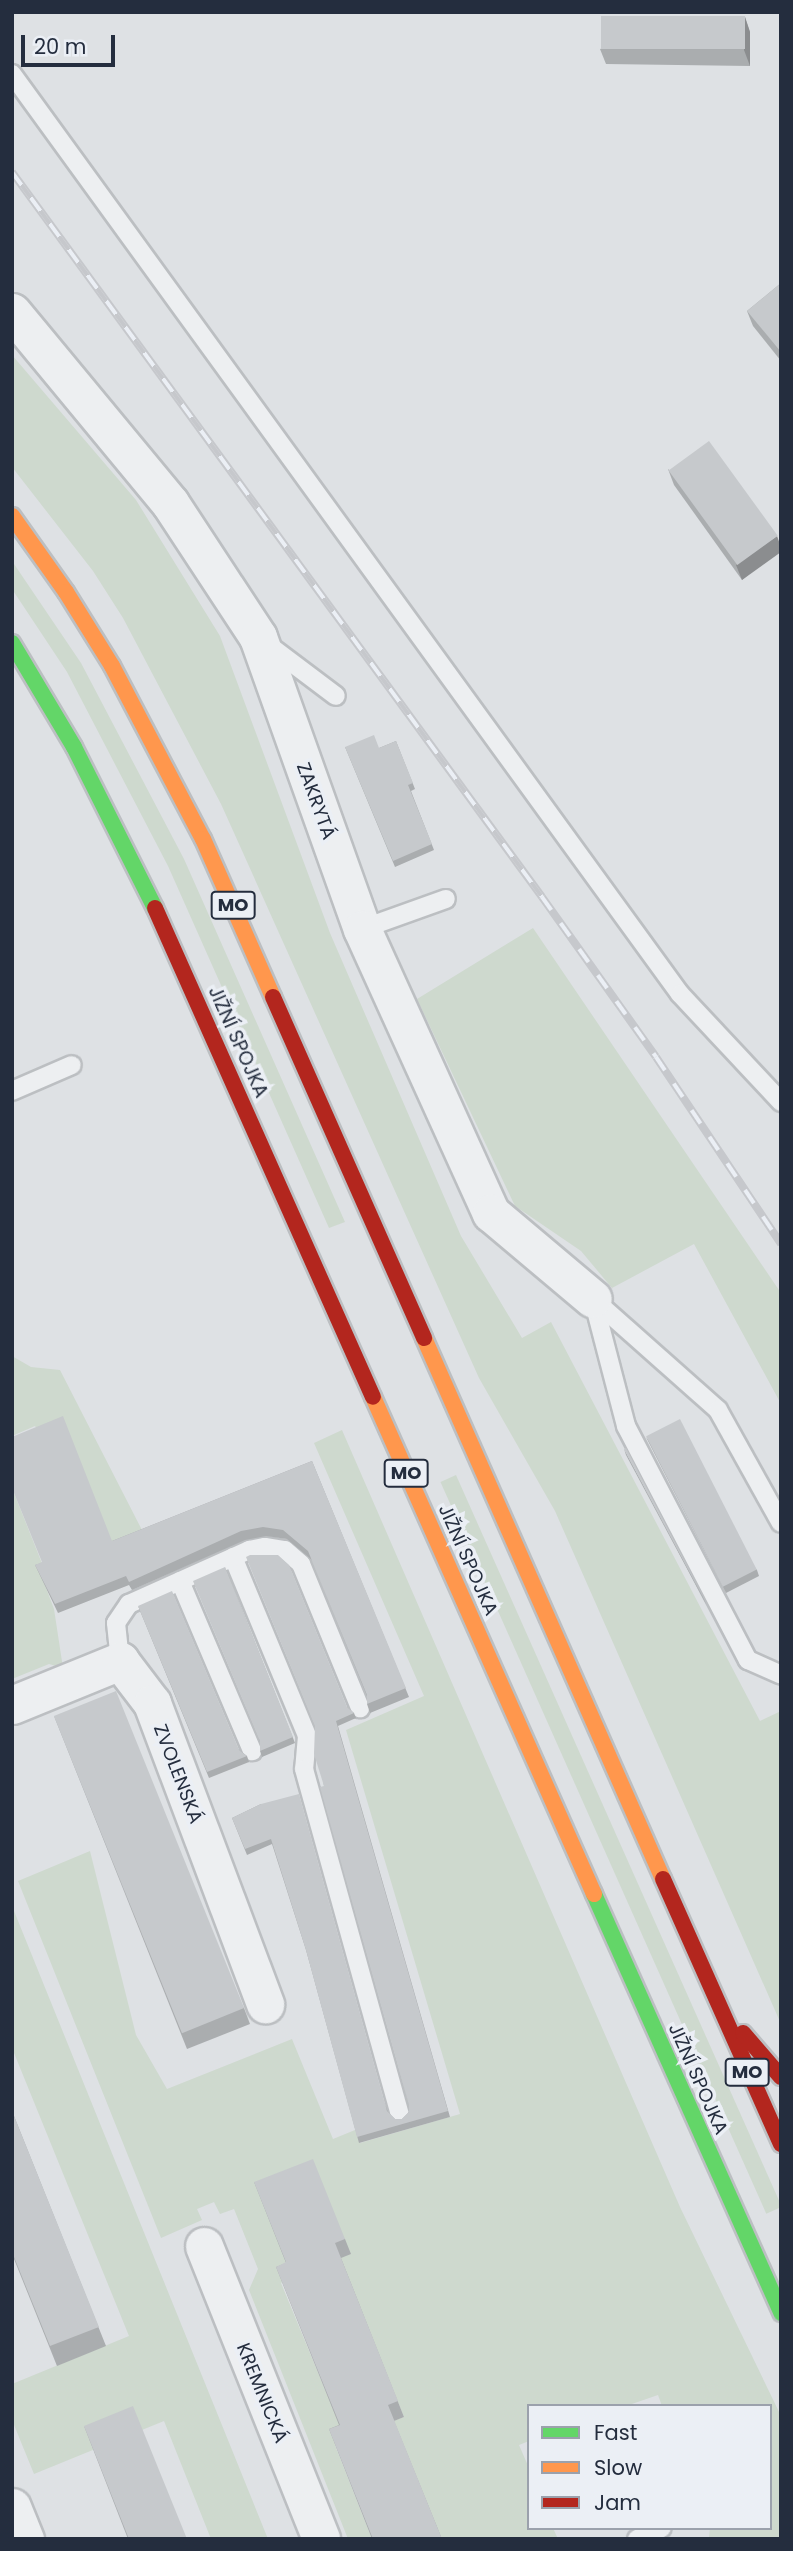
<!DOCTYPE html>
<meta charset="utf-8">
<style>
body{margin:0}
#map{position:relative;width:793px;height:2551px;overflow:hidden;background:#dee1e4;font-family:Poppins,sans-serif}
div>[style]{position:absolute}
.green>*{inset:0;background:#ced9ce;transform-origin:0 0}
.roads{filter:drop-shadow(2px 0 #bcbfc2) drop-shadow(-2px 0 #bcbfc2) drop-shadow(0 2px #bcbfc2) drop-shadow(0 -2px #bcbfc2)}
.lane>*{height:18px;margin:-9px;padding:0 9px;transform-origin:9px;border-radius:9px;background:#edeff1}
.street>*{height:37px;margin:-18.5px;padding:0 18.5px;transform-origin:18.5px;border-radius:18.5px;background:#edeff1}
.fast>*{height:16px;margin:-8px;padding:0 8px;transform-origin:8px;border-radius:8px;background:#63d668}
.slow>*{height:16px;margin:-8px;padding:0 8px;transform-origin:8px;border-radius:8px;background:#ff974d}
.jam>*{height:16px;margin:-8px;padding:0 8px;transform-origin:8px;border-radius:8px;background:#b3261e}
.rail>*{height:8px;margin-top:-4px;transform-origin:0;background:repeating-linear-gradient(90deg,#ebeff5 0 16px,#c6c8cc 0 32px);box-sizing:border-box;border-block:2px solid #c6c8cc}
.wall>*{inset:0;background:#aaadaf}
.shaded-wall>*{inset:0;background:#8b8d8f}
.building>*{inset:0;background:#c6c9cc;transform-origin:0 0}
span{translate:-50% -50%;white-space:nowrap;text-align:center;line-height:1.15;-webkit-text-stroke:7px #ebeff5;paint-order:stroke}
.shield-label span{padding:2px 5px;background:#ebeff5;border:2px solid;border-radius:5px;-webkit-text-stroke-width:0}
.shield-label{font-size:18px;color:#242d3e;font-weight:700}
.street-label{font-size:19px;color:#242d3e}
.frame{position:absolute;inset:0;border:14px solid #242d3e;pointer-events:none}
.legend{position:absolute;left:527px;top:2404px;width:245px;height:126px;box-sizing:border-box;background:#ebeff5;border:2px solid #9ba1ac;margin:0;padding:9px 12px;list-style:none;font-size:21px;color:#242d3e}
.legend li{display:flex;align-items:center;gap:14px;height:35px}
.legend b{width:35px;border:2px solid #9ba1ac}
.scale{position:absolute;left:21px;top:35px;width:94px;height:32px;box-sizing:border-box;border:4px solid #242d3e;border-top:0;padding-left:9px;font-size:21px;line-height:24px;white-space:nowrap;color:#242d3e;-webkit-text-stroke:5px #ebeff5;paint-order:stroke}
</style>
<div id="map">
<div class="green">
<i style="clip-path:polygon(12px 355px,136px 500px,220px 636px,330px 933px,461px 1236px,522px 1338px,551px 1322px,760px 1721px,781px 1711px,781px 2024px,555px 1511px,479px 1378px,221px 804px,123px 618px,93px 571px,12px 467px)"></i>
<i style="clip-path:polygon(12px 561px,81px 663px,184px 859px,345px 1222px,329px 1228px,168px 866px,67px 672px,12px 589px)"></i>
<i style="clip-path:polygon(533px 928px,781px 1293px,781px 1404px,694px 1244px,612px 1288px,581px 1251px,515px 1206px,417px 999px)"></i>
<i style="clip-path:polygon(12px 1356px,31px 1367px,60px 1370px,144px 1534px,116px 1550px,35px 1426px,12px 1436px)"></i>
<i style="clip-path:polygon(342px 1430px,680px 2207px,781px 2416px,781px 2539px,709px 2539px,710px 2528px,770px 2528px,770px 2406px,662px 2406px,658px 2395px,626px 2406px,529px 2406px,529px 2441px,519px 2445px,529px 2468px,529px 2528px,553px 2528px,558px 2539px,441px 2539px,393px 2421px,404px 2417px,340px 2258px,351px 2254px,281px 2283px,346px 2440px,335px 2445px,372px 2539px,348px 2539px,249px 2290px,258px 2269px,234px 2209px,220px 2214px,214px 2202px,197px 2209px,202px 2220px,161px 2238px,18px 1881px,90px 1851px,136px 2035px,167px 2089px,292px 2039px,333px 2139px,355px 2130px,360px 2143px,460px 2114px,346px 1730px,424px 1696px,314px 1443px)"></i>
<i style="left:456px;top:1475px;width:801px;height:17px;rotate:66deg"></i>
<i style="clip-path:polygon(12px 1488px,45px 1571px,42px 1577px,54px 1609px,63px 1668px,49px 1664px,12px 1679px)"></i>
<i style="clip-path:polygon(12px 1906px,268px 2539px,211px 2539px,164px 2421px,34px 2474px,12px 2420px,12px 2384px,129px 2336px,12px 2048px)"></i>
</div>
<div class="roads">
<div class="lane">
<i style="left:12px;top:74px;width:1137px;rotate:54.02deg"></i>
<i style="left:680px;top:994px;width:148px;rotate:46.9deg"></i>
<i style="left:267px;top:644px;width:86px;rotate:37deg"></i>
<i style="left:362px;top:929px;width:89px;rotate:-19.7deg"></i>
<i style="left:12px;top:1091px;width:65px;rotate:-23.4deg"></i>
<i style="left:593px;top:1299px;width:131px;rotate:75.4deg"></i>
<i style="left:626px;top:1426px;width:264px;rotate:62.5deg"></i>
<i style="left:748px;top:1660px;width:36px;rotate:24deg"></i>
<i style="left:593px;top:1299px;width:167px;rotate:41.6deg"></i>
<i style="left:718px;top:1410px;width:129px;rotate:60.9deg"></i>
<i style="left:233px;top:1557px;width:194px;rotate:67.5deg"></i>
<i style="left:307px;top:1736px;width:33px;rotate:95deg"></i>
<i style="left:304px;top:1769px;width:358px;rotate:74.5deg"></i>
<i style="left:180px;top:1581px;width:185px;rotate:67deg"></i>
<i style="left:120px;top:1661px;width:38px;rotate:-96deg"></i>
<i style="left:116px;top:1623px;width:23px;rotate:-56deg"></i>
<i style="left:129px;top:1604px;width:132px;rotate:-24.2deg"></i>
<i style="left:249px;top:1550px;width:16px;rotate:-11deg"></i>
<i style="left:265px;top:1547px;width:20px;rotate:9deg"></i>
<i style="left:285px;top:1550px;width:21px;rotate:41deg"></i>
<i style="left:301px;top:1564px;width:156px;rotate:67.7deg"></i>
<i style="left:637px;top:2539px;width:27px;rotate:-24deg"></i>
</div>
<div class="street">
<i style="left:12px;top:312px;width:248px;rotate:50.4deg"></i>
<i style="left:170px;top:503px;width:160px;rotate:56.7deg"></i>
<i style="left:258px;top:637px;width:310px;rotate:70.4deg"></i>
<i style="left:362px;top:929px;width:312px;rotate:65.6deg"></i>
<i style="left:491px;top:1213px;width:133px;rotate:40.1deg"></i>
<i style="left:12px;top:1705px;width:117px;rotate:-22.2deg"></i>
<i style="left:120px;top:1661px;width:53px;rotate:52.7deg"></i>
<i style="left:152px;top:1703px;width:322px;rotate:69.4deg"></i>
<i style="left:204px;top:2246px;width:315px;rotate:68.2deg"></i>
<i style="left:12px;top:2507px;width:35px;rotate:68deg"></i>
</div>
<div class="fast">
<i style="left:12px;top:643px;width:121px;rotate:59.2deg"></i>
<i style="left:74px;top:747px;width:180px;rotate:63.3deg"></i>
<i style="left:594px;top:1894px;width:459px;rotate:65.9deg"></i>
</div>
<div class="slow">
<i style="left:12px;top:516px;width:93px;rotate:54.6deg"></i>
<i style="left:66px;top:592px;width:87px;rotate:58.1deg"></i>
<i style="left:112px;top:666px;width:195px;rotate:62.3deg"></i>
<i style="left:203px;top:839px;width:173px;rotate:66.1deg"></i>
<i style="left:424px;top:1338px;width:591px;rotate:66.17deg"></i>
<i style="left:373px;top:1397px;width:544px;rotate:66.03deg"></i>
</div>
<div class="jam">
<i style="left:155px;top:908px;width:535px;rotate:65.97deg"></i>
<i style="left:273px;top:997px;width:373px;rotate:66.1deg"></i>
<i style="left:663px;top:1879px;width:290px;rotate:66deg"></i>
<i style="left:743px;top:2033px;width:58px;rotate:49.2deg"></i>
</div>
</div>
<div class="rail">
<i style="left:12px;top:172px;width:898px;rotate:53.83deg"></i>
<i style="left:542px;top:897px;width:196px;rotate:54.5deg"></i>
<i style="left:656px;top:1057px;width:225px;rotate:56.2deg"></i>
</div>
<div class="wall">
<i style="clip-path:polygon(745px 17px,750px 32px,750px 66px,606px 64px,600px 49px)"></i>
<i style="clip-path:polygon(781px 283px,781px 361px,753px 326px,747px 311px)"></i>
<i style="clip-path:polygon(668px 469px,781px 547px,742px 580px,674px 485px)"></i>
<i style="clip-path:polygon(396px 741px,415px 789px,411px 791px,434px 850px,395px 867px,345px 747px,379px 748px)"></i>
<i style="clip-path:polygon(646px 1437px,757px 1570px,759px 1576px,726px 1593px)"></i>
<i style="clip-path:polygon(624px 1449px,704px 1599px,706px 1604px,626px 1455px)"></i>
<i style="clip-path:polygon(312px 1461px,409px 1697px,370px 1713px,367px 1704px,367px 1696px,312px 1560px,287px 1539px,266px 1536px,245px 1540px,132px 1590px,129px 1585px,58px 1613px,35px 1565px,112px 1541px)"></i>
<i style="clip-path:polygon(225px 1567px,295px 1743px,262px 1757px,260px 1751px,260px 1742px)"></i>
<i style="clip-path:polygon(138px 1606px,239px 1750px,247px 1756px,249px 1762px,209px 1778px)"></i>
<i style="clip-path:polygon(347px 1707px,354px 1713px,356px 1718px,338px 1726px,450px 2117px,359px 2143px,306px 1950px,272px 1844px,247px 1855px,232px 1818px,261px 1804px,388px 2112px,395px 2119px,402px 2119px,409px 2112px,409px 2105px,324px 1786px,315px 1727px)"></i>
<i style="clip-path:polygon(54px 1716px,244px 2008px,250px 2024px,187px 2049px)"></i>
<i style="clip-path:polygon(12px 2111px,106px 2346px,57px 2366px,12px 2254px)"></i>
<i style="clip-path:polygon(254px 2182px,345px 2239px,351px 2254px,341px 2258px,404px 2417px,394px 2421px,442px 2539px,372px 2539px,329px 2429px,339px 2425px,276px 2267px,286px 2263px)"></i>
<i style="clip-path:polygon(84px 2426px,187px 2539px,128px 2539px)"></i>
</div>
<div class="shaded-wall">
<i style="clip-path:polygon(745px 17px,750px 32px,750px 66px,744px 50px)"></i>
<i style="clip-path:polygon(777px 536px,781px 547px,781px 552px,742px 580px,736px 565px)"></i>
</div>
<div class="building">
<i style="left:601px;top:16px;width:144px;height:33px"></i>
<i style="clip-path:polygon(781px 283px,781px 352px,747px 311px)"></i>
<i style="left:709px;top:441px;width:117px;height:50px;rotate:54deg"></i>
<i style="clip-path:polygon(374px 735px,379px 748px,396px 741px,413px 783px,408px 785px,432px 844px,393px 861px,345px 747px)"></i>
<i style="clip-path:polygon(63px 1416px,112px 1541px,312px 1461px,406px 1688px,367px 1704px,367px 1695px,308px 1551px,283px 1530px,263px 1527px,241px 1531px,129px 1582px,126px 1576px,55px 1604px,35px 1565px,42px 1562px,12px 1488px,12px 1437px)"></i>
<i style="left:680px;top:1419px;width:169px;height:38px;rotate:63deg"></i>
<i style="clip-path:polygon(626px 1448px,704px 1599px,624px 1449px)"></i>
<i style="clip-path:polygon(250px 1555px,278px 1555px,289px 1565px,347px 1707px,354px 1713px,336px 1721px,448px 2111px,357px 2137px,306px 1950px,271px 1839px,245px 1849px,232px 1818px,261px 1804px,299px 1794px,387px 2111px,395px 2119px,402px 2119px,409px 2112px,409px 2105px,320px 1787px,324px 1786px,314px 1754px,315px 1726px,246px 1557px)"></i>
<i style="clip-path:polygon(225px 1567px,293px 1737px,260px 1751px,260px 1741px,193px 1581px)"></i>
<i style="clip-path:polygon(172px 1591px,239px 1750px,247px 1756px,207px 1772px,138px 1606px)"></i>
<i style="left:116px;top:1691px;width:342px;height:67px;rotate:68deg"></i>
<i style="clip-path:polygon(12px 2111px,99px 2327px,50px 2346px,12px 2252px)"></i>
<i style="clip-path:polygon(313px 2159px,345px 2239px,335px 2243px,398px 2401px,388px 2405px,442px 2539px,373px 2539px,329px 2429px,340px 2425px,276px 2267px,286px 2262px,254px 2182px)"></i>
<i style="clip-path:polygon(133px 2406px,187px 2539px,129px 2539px,84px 2426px)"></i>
</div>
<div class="shield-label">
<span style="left:233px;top:905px">MO</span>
<span style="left:406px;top:1473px">MO</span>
<span style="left:747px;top:2072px">MO</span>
</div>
<div class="street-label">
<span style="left:316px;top:801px;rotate:70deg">ZAKRYTÁ</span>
<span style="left:238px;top:1042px;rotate:66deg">JIŽNÍ SPOJKA</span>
<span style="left:468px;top:1560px;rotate:66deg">JIŽNÍ SPOJKA</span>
<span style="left:178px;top:1774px;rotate:69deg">ZVOLENSKÁ</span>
<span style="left:698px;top:2079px;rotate:66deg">JIŽNÍ SPOJKA</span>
<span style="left:262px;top:2393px;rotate:68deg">KREMNICKÁ</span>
</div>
<div class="frame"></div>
<ul class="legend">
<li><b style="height:9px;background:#63d668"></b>Fast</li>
<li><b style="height:9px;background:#ff974d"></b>Slow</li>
<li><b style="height:9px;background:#b3261e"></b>Jam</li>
</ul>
<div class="scale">20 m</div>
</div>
